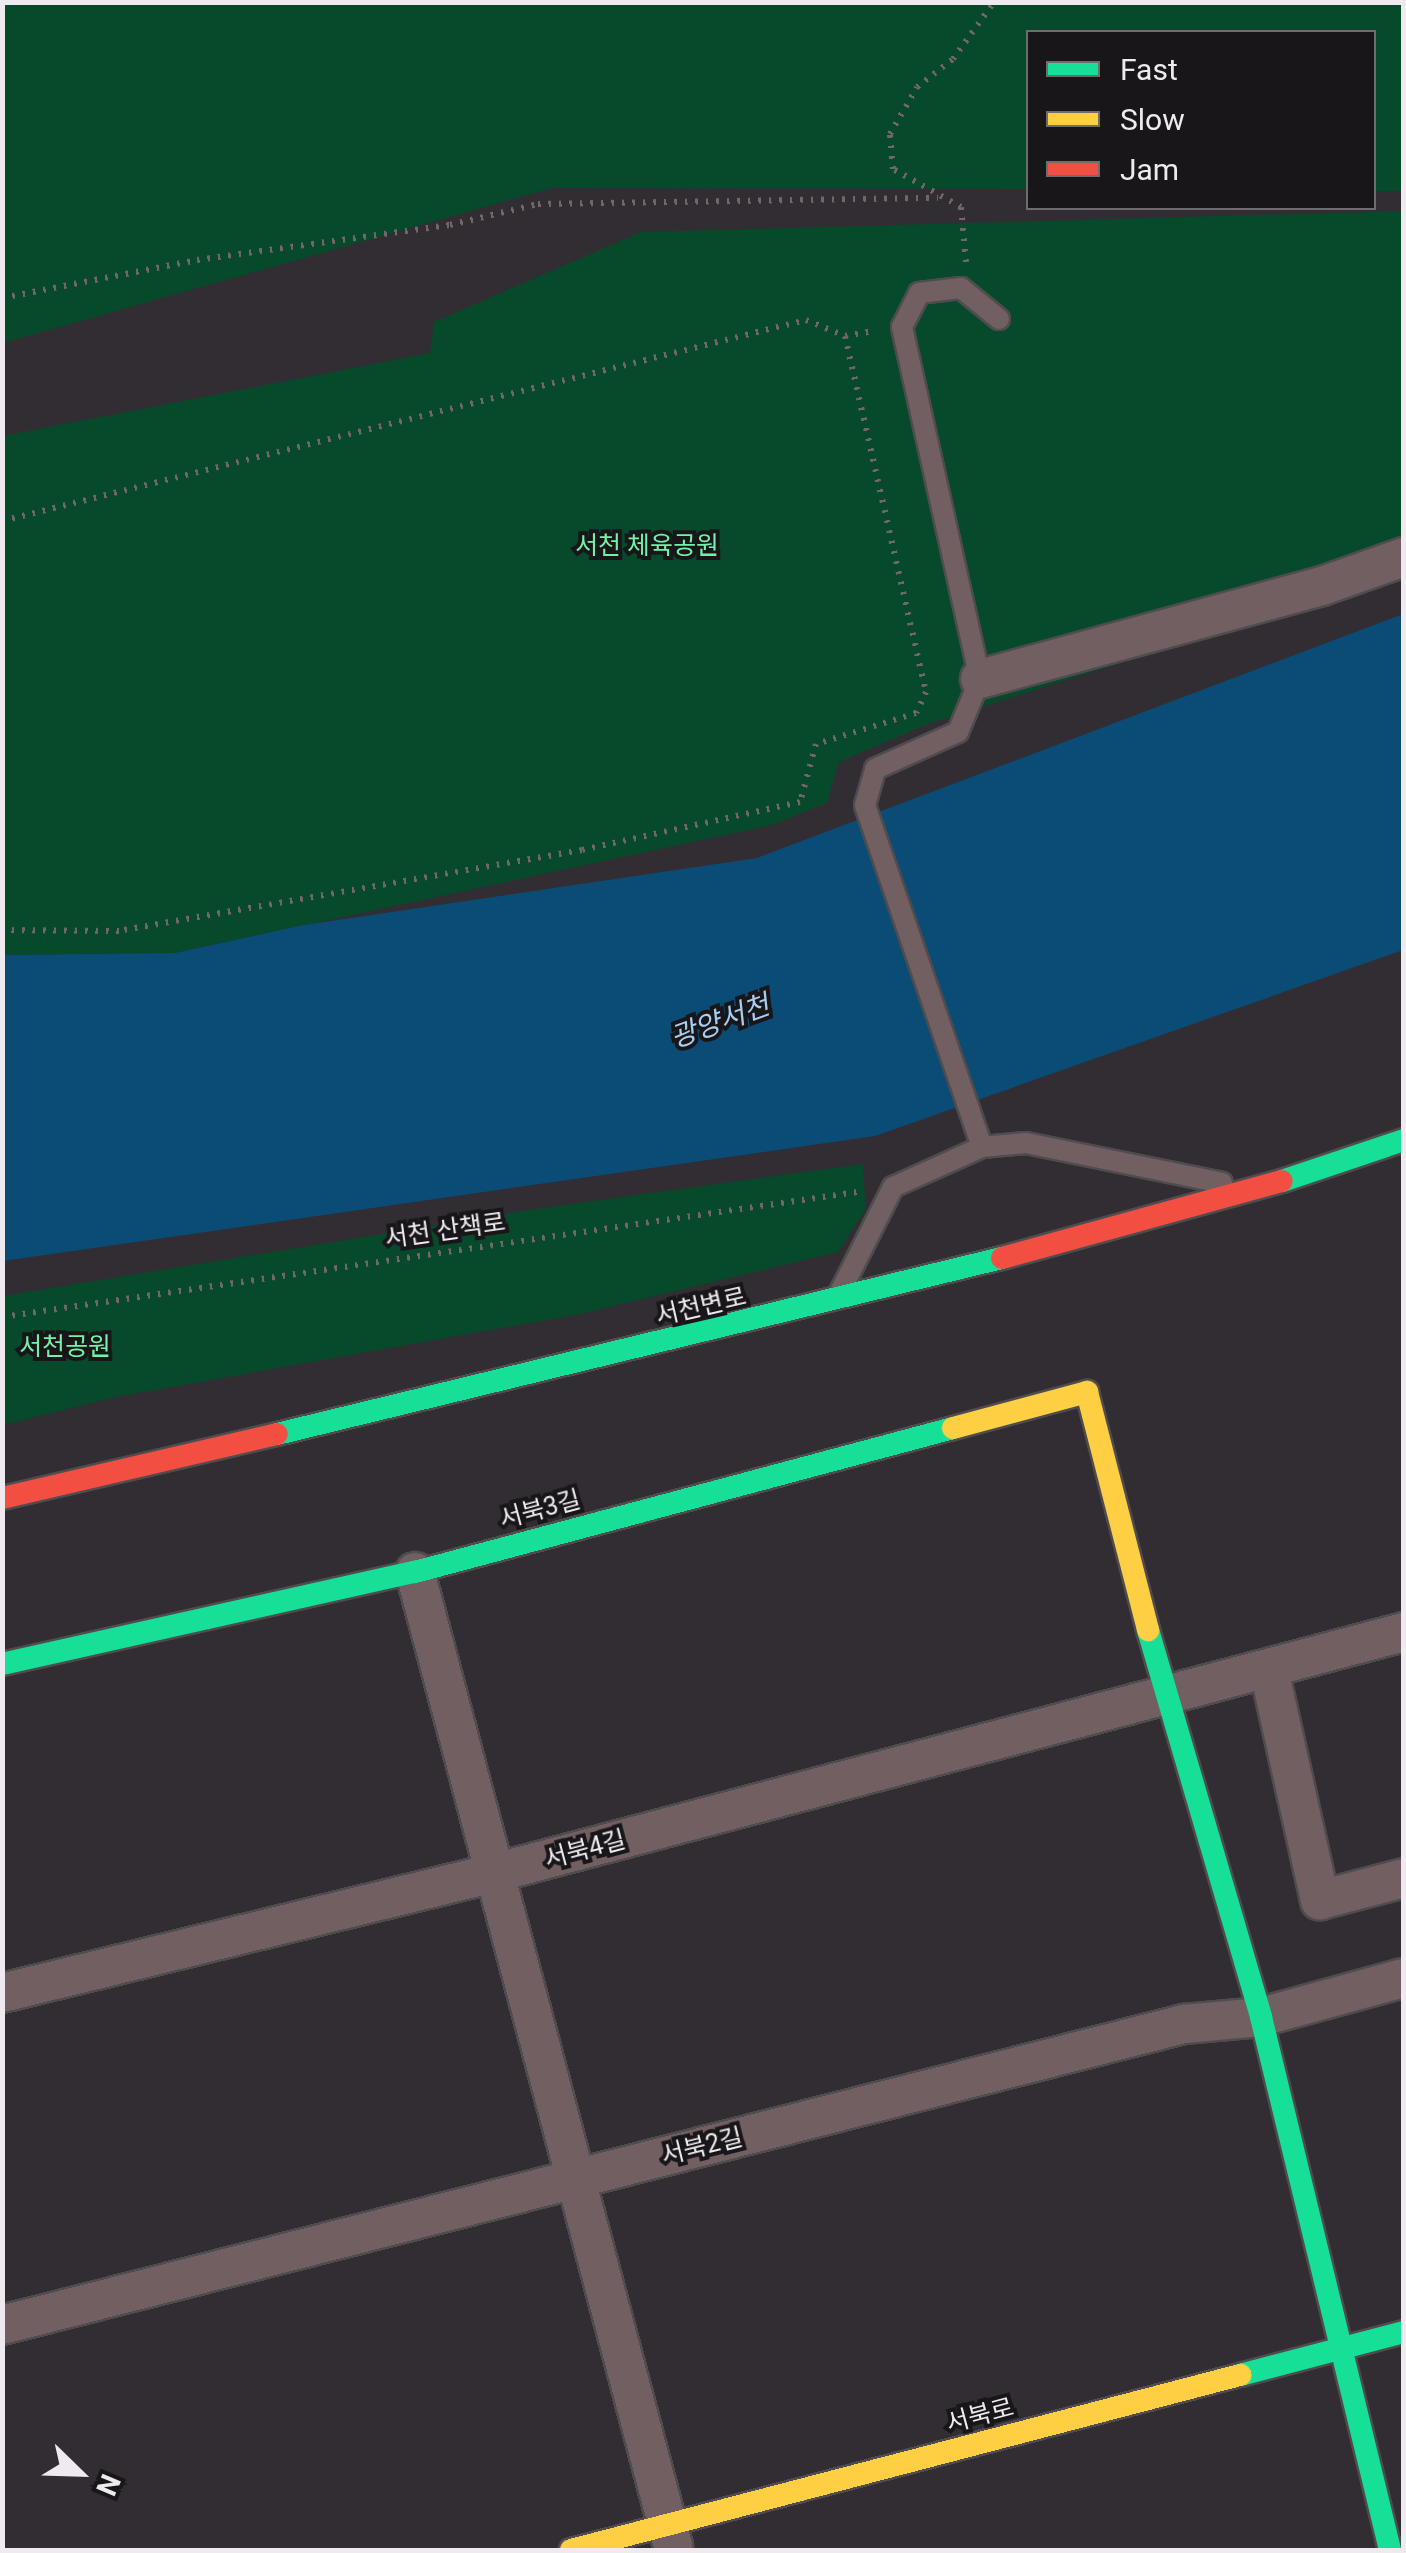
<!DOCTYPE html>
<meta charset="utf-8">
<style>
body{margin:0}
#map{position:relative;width:1406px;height:2553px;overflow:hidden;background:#322d32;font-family:Roboto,"Noto Sans KR",sans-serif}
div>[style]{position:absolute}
.green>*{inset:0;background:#07492b}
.water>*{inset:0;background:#0a4c76}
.path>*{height:6px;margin-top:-3px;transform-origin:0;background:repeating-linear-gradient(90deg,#726668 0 2.5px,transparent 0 10.5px)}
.roads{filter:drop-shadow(2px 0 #4f4c4f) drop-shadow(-2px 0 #4f4c4f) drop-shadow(0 2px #4f4c4f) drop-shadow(0 -2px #4f4c4f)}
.lane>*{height:20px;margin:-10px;padding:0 10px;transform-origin:10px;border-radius:10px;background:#725f61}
.street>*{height:38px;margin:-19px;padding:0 19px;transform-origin:19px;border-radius:19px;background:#725f61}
.fast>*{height:22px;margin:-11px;padding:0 11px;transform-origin:11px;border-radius:11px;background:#16e098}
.slow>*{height:22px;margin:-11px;padding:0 11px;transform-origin:11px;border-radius:11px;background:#ffcf43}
.jam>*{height:22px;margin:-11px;padding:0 11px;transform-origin:11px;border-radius:11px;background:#f24e42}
span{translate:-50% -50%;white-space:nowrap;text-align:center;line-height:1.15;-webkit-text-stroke:8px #191619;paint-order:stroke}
.park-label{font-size:25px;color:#71f2a8}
.street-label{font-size:25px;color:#efeaef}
.water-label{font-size:28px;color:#a8ceef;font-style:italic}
.frame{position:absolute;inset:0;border:5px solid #efeaef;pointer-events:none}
.legend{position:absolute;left:1026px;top:30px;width:350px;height:180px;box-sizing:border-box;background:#191619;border:2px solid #6f6b6f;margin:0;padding:12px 18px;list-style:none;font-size:30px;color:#efeaef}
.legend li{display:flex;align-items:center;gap:20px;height:50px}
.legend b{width:50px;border:2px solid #6f6b6f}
.north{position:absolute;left:30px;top:2423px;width:100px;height:100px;-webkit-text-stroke:8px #191619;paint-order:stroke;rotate:113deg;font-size:28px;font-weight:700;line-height:40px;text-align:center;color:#efeaef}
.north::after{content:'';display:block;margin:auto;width:35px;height:45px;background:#efeaef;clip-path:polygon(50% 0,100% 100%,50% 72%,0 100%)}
</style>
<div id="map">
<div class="green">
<i style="clip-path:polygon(3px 2px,1403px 3px,1403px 191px,1374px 191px,1374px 32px,1028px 32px,1028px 189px,552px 188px,3px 343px)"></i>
<i style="clip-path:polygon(1403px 211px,1403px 573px,928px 724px,839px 762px,827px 803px,772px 825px,175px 953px,3px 955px,2px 436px,430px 353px,434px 322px,641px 232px)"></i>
<i style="clip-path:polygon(863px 1164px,866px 1209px,838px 1252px,580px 1314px,116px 1397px,3px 1425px,3px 1296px,528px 1210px)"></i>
</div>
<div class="water">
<i style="clip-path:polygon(1403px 614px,1403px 950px,875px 1136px,3px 1261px,2px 955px,175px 953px,304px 925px,757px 858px)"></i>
</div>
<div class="path">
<i style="left:966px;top:262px;width:55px;rotate:-95.2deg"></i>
<i style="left:961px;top:207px;width:78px;rotate:-150.8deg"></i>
<i style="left:893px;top:169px;width:35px;rotate:-95deg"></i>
<i style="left:890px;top:134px;width:54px;rotate:-60.1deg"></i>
<i style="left:917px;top:87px;width:46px;rotate:-37.9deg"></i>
<i style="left:953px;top:59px;width:70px;rotate:-54.3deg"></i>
<i style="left:2px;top:298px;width:199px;rotate:-11deg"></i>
<i style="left:197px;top:260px;width:255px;rotate:-7.9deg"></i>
<i style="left:450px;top:225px;width:90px;rotate:-13.4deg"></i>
<i style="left:538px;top:204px;width:400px;rotate:-0.9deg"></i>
<i style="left:845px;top:336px;width:29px;rotate:-10deg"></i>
<i style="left:2px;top:521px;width:829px;rotate:-14.04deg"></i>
<i style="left:806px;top:320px;width:42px;rotate:22.3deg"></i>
<i style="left:845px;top:336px;width:365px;rotate:77.2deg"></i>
<i style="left:926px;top:692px;width:23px;rotate:115deg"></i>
<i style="left:916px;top:713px;width:105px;rotate:162.8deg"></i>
<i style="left:816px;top:744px;width:60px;rotate:105.4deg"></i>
<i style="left:800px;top:802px;width:223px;rotate:167.6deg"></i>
<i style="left:582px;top:850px;width:470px;rotate:170.1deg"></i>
<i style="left:119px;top:931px;width:117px;rotate:-179.5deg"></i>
<i style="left:2px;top:1317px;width:864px;rotate:-8.32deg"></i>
</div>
<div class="roads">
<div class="lane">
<i style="left:982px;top:1147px;width:361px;rotate:-108.9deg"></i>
<i style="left:865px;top:805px;width:37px;rotate:-74deg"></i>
<i style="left:875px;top:769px;width:91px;rotate:-24deg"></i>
<i style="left:958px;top:732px;width:57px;rotate:-67.5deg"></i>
<i style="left:980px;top:679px;width:361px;rotate:-102.5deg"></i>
<i style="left:902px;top:327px;width:38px;rotate:-63deg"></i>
<i style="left:919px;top:293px;width:42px;rotate:-6.8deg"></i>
<i style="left:961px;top:288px;width:49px;rotate:39.2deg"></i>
<i style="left:839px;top:1294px;width:120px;rotate:-63.2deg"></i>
<i style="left:893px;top:1187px;width:98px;rotate:-24.2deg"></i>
<i style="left:982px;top:1147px;width:44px;rotate:-5.2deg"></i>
<i style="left:1026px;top:1143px;width:200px;rotate:11.5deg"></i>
</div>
<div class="street">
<i style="left:980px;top:679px;width:354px;rotate:-15.2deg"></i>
<i style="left:1322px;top:586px;width:87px;rotate:-19.5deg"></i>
<i style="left:415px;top:1572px;width:1008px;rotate:75.16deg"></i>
<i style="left:1269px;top:1670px;width:236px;rotate:77.5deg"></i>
<i style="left:1320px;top:1900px;width:87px;rotate:-14.7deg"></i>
<i style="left:2px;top:1993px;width:511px;rotate:-13.71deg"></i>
<i style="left:498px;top:1872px;width:937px;rotate:-14.84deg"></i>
<i style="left:2px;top:2325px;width:1220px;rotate:-14.29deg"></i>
<i style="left:1184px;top:2024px;width:77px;rotate:-5.2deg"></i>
<i style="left:1261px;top:2017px;width:148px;rotate:-15.3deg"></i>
</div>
<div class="fast">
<i style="left:1282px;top:1181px;width:129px;rotate:-18.6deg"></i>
<i style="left:277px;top:1434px;width:746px;rotate:-13.65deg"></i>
<i style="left:1148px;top:1630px;width:403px;rotate:73.7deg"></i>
<i style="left:1261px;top:2017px;width:548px;rotate:76.39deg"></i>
<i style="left:2px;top:1664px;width:423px;rotate:-12.6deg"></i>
<i style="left:415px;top:1572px;width:557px;rotate:-14.98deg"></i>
<i style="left:1240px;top:2375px;width:170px;rotate:-14.7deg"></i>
</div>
<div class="slow">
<i style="left:953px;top:1428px;width:139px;rotate:-15deg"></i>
<i style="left:1087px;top:1392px;width:246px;rotate:75.6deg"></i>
<i style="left:571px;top:2550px;width:692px;rotate:-14.66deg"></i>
</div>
<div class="jam">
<i style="left:1002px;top:1258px;width:290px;rotate:-15.4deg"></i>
<i style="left:2px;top:1498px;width:282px;rotate:-13.1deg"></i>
</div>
</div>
<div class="park-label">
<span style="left:647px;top:546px">서천 체육공원</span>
<span style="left:65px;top:1347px">서천공원</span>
</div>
<div class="street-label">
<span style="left:445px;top:1231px;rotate:-8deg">서천 산책로</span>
<span style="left:701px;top:1307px;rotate:-13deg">서천변로</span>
<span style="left:540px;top:1510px;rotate:-15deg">서북3길</span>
<span style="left:585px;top:1850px;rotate:-15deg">서북4길</span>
<span style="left:702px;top:2147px;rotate:-14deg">서북2길</span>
<span style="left:980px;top:2416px;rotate:-15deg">서북로</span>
</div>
<div class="water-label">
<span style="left:720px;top:1022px;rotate:-20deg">광양서천</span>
</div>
<div class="frame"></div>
<ul class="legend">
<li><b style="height:12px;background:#16e098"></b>Fast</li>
<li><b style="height:12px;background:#ffcf43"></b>Slow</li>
<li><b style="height:12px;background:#f24e42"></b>Jam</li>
</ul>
<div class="north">N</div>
</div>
